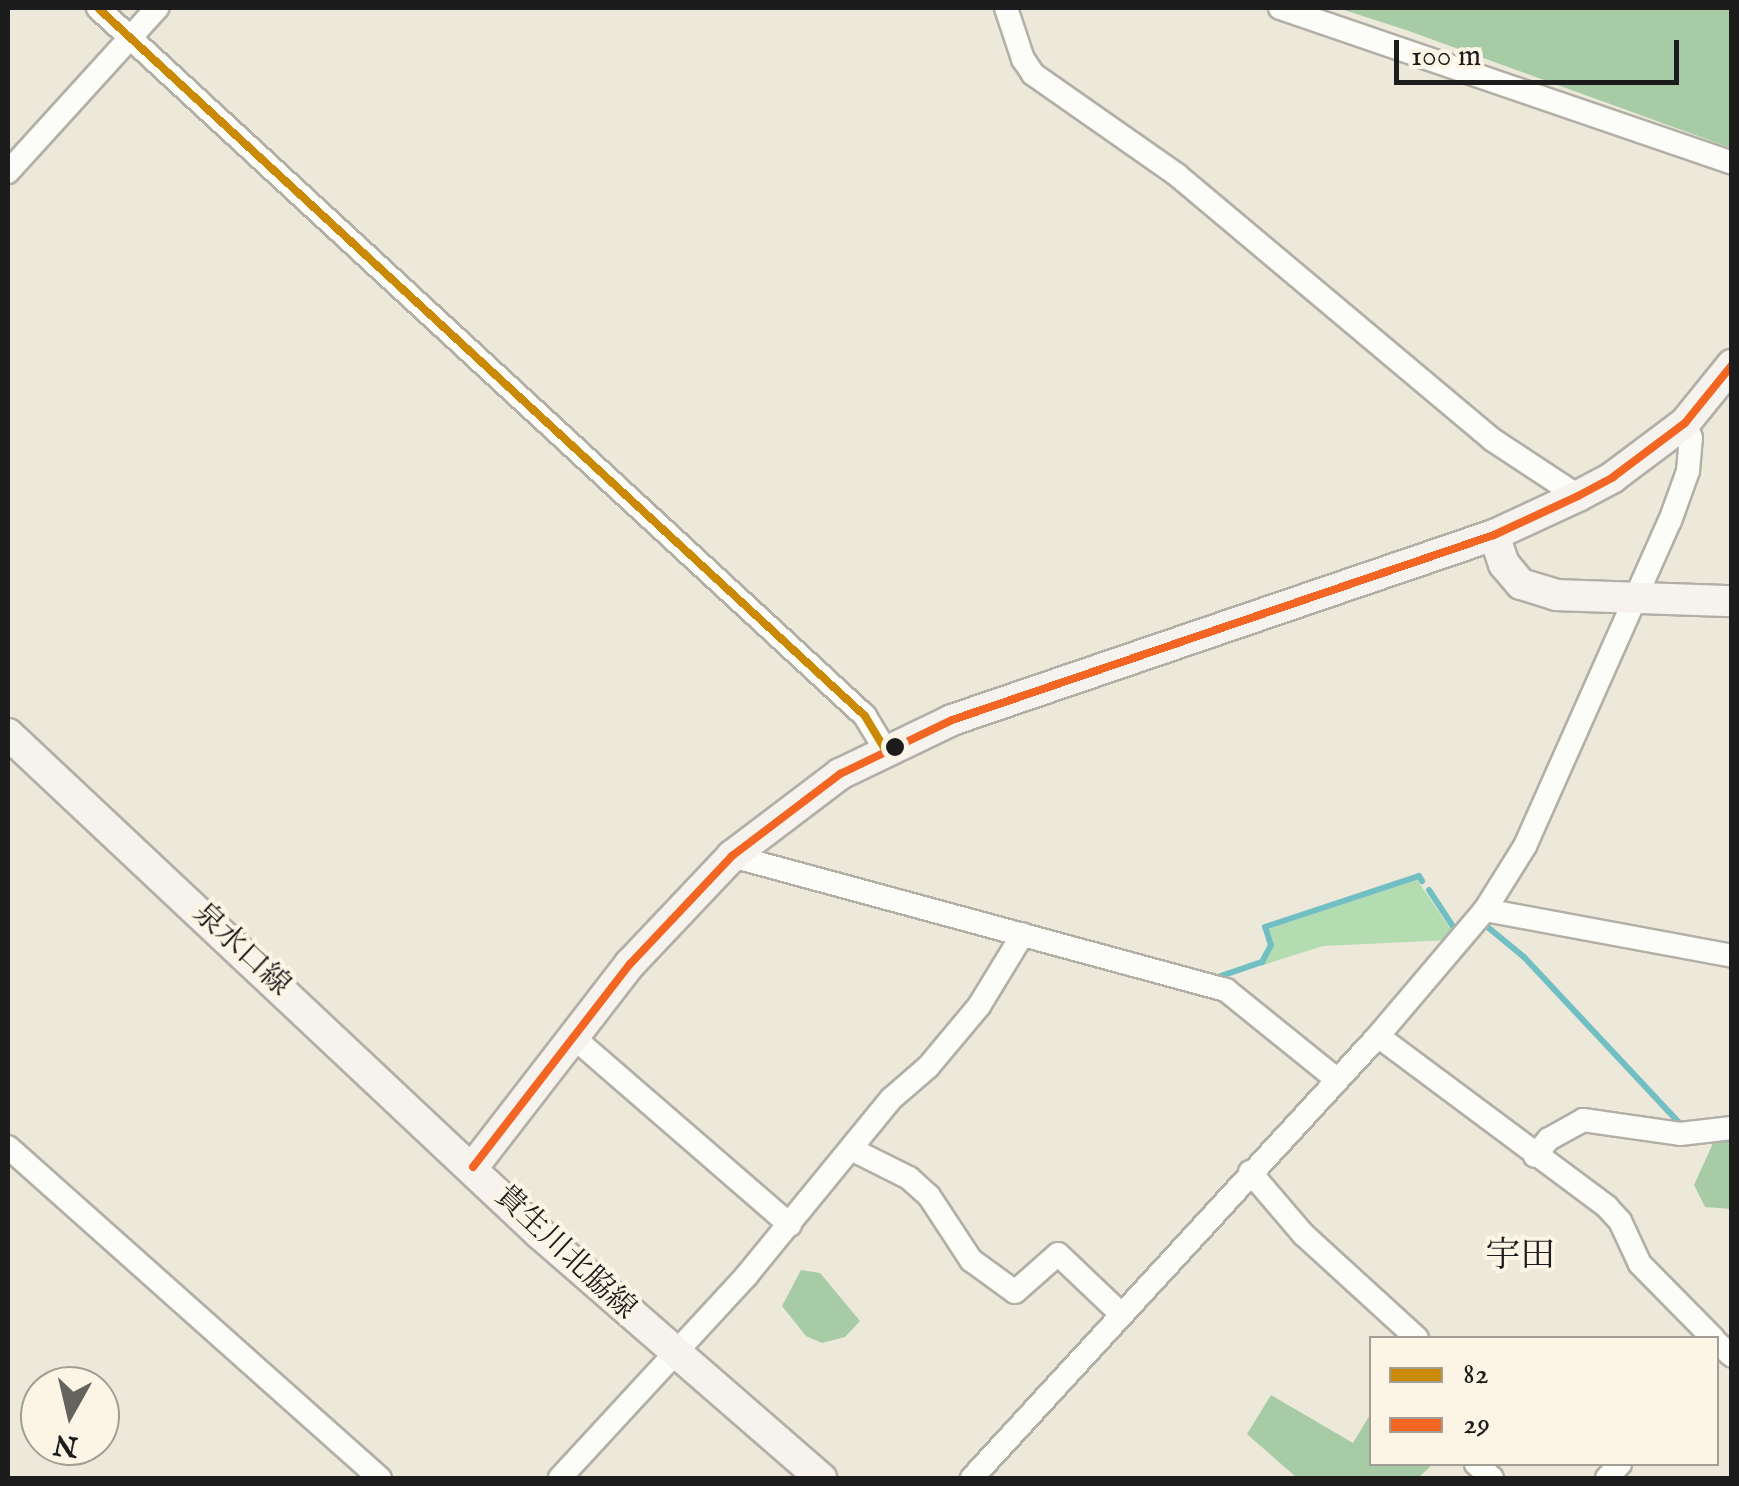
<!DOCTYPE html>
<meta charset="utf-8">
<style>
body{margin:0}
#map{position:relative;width:1739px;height:1486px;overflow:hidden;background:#ece8da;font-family:"IM FELL English","Noto Serif JP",serif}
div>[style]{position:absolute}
.green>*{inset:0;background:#b4dcb1}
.forest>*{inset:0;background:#a6cba5}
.stream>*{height:6px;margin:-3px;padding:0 3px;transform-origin:3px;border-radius:3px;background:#72bfc3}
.roads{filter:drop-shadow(2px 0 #b2afa7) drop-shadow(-2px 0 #b2afa7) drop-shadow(0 2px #b2afa7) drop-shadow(0 -2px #b2afa7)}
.street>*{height:22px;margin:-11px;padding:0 11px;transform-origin:11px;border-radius:11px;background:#fcfcf9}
.secondary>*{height:30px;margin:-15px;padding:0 15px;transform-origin:15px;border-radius:15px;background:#f6f3ee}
.bus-1>*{height:8px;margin:-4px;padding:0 4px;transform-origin:4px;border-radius:4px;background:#cb8a06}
.bus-2>*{height:8px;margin:-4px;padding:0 4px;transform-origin:4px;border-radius:4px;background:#f26522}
.dots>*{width:28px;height:28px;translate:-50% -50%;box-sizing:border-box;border:5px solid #fcf5e5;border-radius:50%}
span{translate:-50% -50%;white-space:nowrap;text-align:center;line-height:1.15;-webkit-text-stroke:8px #fcf5e5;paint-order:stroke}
.street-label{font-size:30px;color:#1c1c1c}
.quarter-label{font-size:35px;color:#1c1c1c}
.frame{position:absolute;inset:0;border:10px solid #1c1c1c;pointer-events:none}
.legend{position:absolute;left:1369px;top:1336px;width:350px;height:130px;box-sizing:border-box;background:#fcf5e5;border:2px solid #a29e95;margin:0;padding:12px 18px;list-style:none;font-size:30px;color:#1c1c1c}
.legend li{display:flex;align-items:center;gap:20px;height:50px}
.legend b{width:50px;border:2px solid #a29e95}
.north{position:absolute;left:20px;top:1366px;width:100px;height:100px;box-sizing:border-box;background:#fcf5e5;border:2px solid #a29e95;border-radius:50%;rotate:188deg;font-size:28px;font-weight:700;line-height:40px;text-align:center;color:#1c1c1c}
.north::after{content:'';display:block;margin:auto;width:35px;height:45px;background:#65635e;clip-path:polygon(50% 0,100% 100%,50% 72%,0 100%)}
.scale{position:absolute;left:1394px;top:40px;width:285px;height:45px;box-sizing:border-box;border:5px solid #1c1c1c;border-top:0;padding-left:12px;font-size:30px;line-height:35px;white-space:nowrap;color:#1c1c1c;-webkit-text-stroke:8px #fcf5e5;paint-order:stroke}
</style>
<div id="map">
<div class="green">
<i style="clip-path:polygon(1417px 880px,1452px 931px,1450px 940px,1323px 946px,1263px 965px,1274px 945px,1269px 929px)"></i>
</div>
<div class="forest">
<i style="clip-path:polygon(1338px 8px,1731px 8px,1731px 148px,1406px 30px)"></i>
<i style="clip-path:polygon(1731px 1140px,1731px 1209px,1705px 1207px,1694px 1185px,1714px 1141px)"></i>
<i style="clip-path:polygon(801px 1270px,820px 1273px,860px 1321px,845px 1337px,822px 1343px,806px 1336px,782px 1306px)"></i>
<i style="clip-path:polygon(1271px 1395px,1353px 1443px,1371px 1413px,1372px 1464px,1433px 1464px,1418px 1478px,1297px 1478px,1247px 1434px)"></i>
</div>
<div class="stream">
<i style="left:1429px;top:890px;width:49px;rotate:56.6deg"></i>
<i style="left:1456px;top:931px;width:4px;rotate:-45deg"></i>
<i style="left:1484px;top:924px;width:52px;rotate:39.5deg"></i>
<i style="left:1524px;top:957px;width:231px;rotate:46.9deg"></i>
<i style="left:1212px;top:979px;width:53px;rotate:-18.8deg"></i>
<i style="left:1262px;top:962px;width:19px;rotate:-62deg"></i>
<i style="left:1271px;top:945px;width:19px;rotate:-108deg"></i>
<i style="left:1265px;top:927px;width:162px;rotate:-18.3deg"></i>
<i style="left:1419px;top:876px;width:6px;rotate:59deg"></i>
</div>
<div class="roads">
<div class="street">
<i style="left:98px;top:8px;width:1044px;rotate:42.71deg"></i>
<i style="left:865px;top:716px;width:39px;rotate:59deg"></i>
<i style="left:1006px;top:8px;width:54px;rotate:71.6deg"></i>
<i style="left:1023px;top:59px;width:18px;rotate:56deg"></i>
<i style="left:1033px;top:74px;width:176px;rotate:35deg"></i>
<i style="left:1177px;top:175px;width:412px;rotate:40deg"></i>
<i style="left:1493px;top:440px;width:102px;rotate:33.4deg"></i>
<i style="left:1280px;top:8px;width:478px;rotate:18.9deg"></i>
<i style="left:8px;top:172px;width:222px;rotate:-47.7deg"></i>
<i style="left:732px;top:856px;width:512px;rotate:15.18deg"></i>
<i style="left:1226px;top:990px;width:140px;rotate:38.9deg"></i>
<i style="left:1485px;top:910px;width:251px;rotate:10.5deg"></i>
<i style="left:1378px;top:1036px;width:286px;rotate:36.7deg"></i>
<i style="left:1607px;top:1207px;width:19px;rotate:47deg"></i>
<i style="left:1620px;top:1221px;width:47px;rotate:65.1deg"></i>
<i style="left:1640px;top:1264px;width:104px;rotate:45.4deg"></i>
<i style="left:573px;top:1037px;width:287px;rotate:40.9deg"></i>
<i style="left:8px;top:1147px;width:498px;rotate:41.7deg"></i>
<i style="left:853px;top:1150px;width:63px;rotate:26.6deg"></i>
<i style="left:909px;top:1178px;width:27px;rotate:42deg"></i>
<i style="left:929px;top:1196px;width:77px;rotate:56.7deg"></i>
<i style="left:971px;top:1260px;width:54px;rotate:36deg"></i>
<i style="left:1015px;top:1292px;width:57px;rotate:-41.5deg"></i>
<i style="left:1058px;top:1254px;width:87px;rotate:43.6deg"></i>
<i style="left:1535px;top:1156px;width:22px;rotate:-51deg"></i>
<i style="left:1549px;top:1139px;width:39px;rotate:-29deg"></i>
<i style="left:1583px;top:1120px;width:98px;rotate:8.2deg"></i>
<i style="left:1680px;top:1134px;width:52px;rotate:-6.6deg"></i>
<i style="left:1250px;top:1172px;width:82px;rotate:49.5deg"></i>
<i style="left:1303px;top:1234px;width:154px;rotate:42.4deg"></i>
<i style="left:1716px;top:1342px;width:21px;rotate:41deg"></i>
<i style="left:1476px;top:1464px;width:21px;rotate:41deg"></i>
<i style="left:560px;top:1478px;width:276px;rotate:-47.3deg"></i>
<i style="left:747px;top:1275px;width:227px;rotate:-50.7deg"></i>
<i style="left:891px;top:1099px;width:49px;rotate:-40.9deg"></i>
<i style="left:928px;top:1067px;width:80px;rotate:-50.1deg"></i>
<i style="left:979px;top:1006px;width:84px;rotate:-58.6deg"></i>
<i style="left:972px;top:1478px;width:600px;rotate:-47.43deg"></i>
<i style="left:1378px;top:1036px;width:165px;rotate:-49.7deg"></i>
<i style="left:1485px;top:910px;width:75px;rotate:-58deg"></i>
<i style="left:1525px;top:846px;width:356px;rotate:-66deg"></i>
<i style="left:1670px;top:521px;width:53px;rotate:-70.2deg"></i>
<i style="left:1688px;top:471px;width:33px;rotate:-85deg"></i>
<i style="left:1691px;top:438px;width:16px;rotate:-112deg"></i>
<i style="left:1607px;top:1478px;width:19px;rotate:-47deg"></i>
</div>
<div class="secondary">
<i style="left:1494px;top:535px;width:31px;rotate:71deg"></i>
<i style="left:1504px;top:564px;width:26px;rotate:50deg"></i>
<i style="left:1521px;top:584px;width:37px;rotate:17deg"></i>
<i style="left:1556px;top:595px;width:176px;rotate:2deg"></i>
<i style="left:8px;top:734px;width:729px;rotate:43.22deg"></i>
<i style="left:539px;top:1233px;width:374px;rotate:41deg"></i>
<i style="left:473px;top:1167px;width:257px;rotate:-52.3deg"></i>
<i style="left:630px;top:964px;width:149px;rotate:-46.6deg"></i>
<i style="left:732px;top:856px;width:136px;rotate:-37.2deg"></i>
<i style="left:840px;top:774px;width:124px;rotate:-25.7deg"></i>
<i style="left:952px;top:720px;width:573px;rotate:-18.85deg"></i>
<i style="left:1494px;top:535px;width:93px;rotate:-24.9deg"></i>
<i style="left:1578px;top:496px;width:40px;rotate:-28deg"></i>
<i style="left:1613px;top:477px;width:90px;rotate:-36.9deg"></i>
<i style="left:1685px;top:423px;width:75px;rotate:-51deg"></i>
</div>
</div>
<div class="bus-1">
<i style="left:98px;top:8px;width:1044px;rotate:42.71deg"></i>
<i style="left:865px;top:716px;width:39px;rotate:59deg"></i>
</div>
<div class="bus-2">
<i style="left:473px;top:1167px;width:257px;rotate:-52.3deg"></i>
<i style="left:630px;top:964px;width:149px;rotate:-46.6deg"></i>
<i style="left:732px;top:856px;width:136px;rotate:-37.2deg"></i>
<i style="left:840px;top:774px;width:124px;rotate:-25.7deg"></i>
<i style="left:952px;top:720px;width:573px;rotate:-18.85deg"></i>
<i style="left:1494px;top:535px;width:93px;rotate:-24.9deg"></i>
<i style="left:1578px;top:496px;width:40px;rotate:-28deg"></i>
<i style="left:1613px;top:477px;width:90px;rotate:-36.9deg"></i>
<i style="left:1685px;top:423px;width:75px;rotate:-51deg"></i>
</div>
<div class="dots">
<i style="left:895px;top:747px;background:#1c1c1c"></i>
</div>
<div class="street-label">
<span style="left:241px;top:950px;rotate:43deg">泉水口線</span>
<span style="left:565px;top:1253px;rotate:43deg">貴生川北脇線</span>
</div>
<div class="quarter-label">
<span style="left:1520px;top:1257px">宇田</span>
</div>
<div class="frame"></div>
<ul class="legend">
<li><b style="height:12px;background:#cb8a06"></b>82</li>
<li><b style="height:12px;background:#f26522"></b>29</li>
</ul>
<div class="north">N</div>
<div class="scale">100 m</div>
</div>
